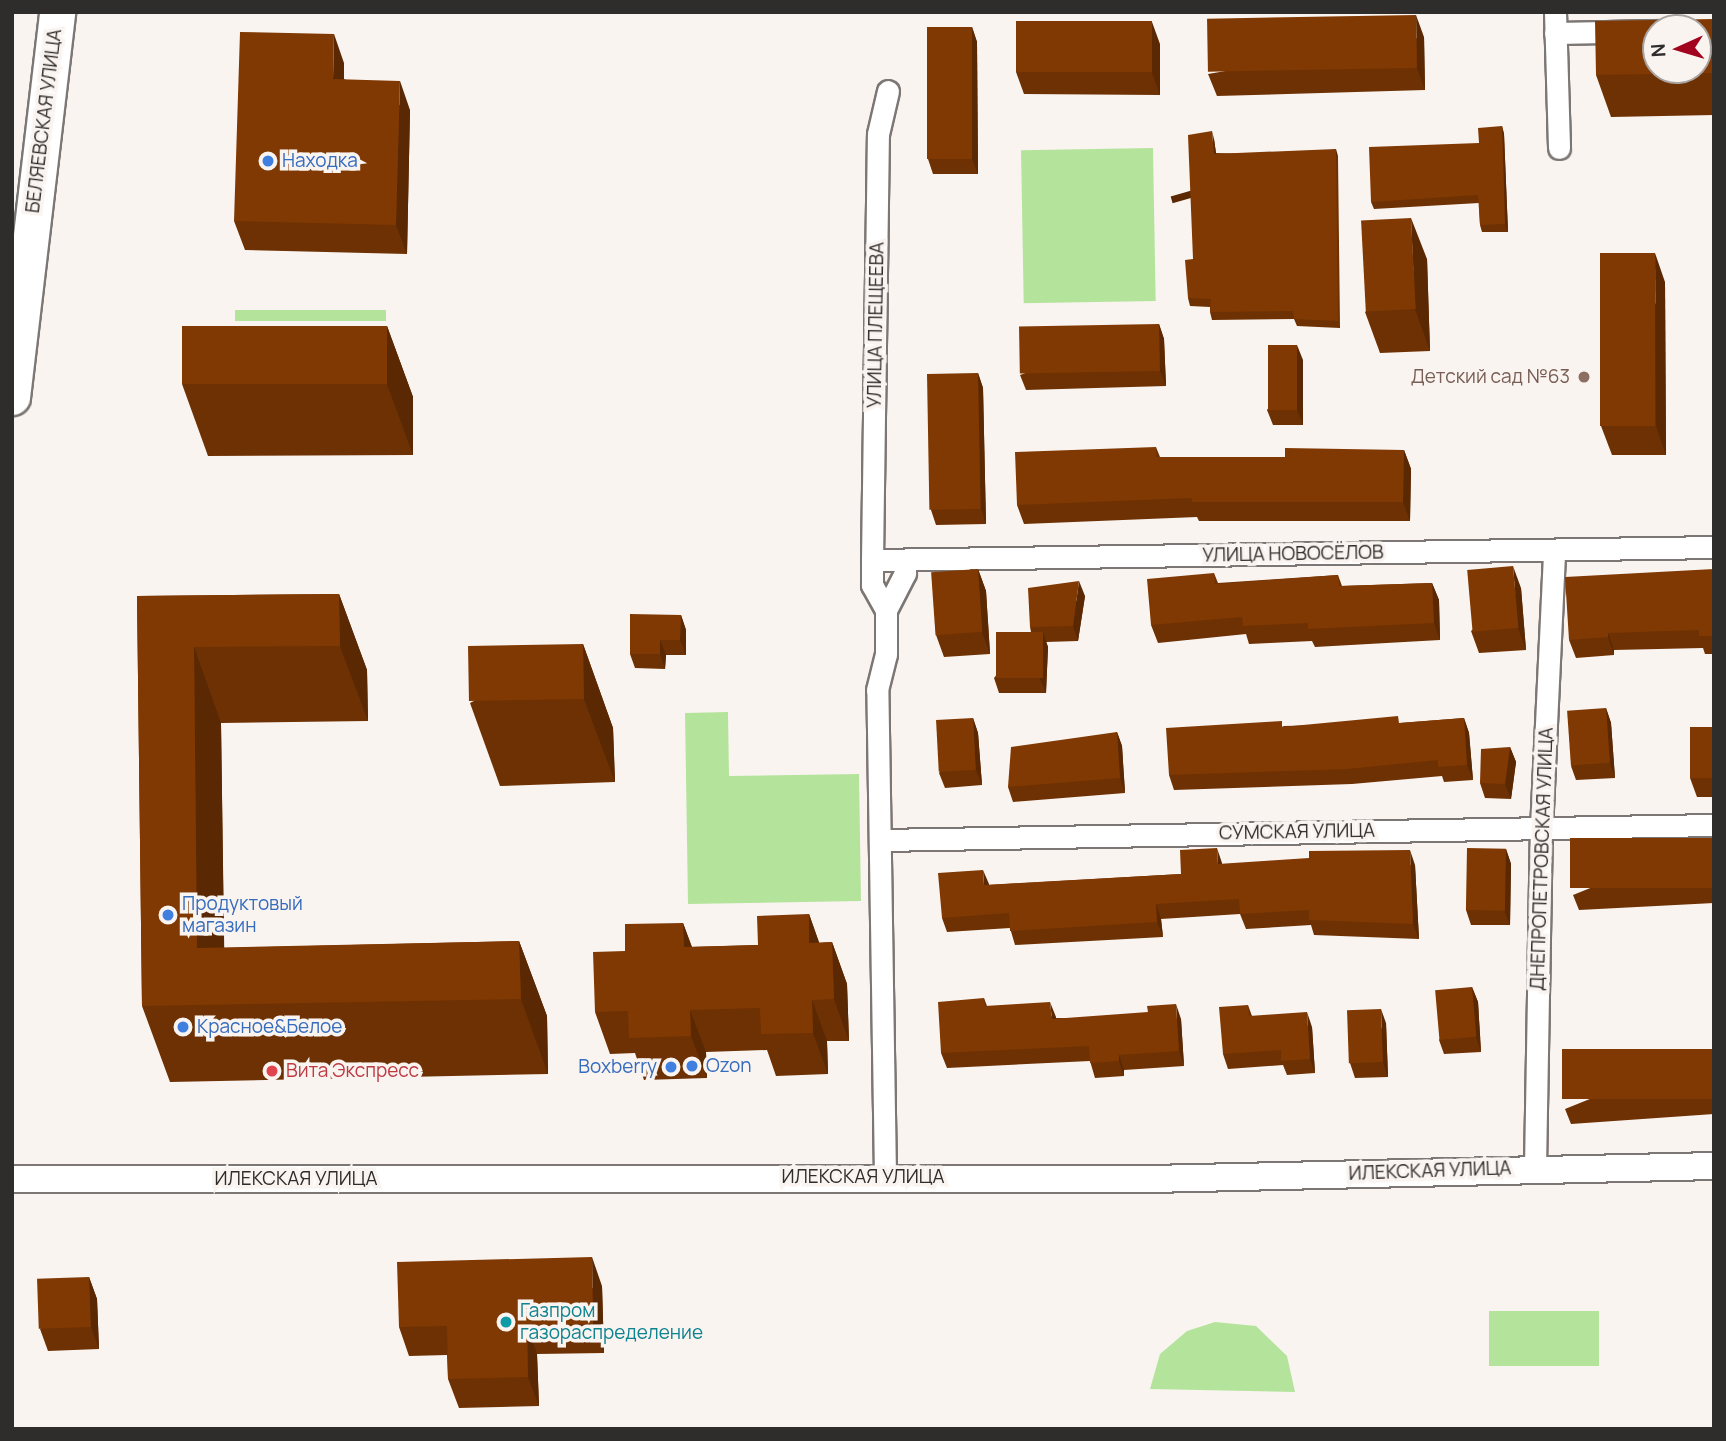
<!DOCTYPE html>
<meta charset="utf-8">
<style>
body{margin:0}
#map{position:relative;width:1726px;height:1441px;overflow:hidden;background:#faf4f1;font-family:Manrope,sans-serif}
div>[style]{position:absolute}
.green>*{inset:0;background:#b4e49b;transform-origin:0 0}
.roads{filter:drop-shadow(2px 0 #7c7774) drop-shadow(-2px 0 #7c7774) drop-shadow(0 2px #7c7774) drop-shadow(0 -2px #7c7774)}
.minor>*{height:21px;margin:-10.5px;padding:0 10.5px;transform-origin:10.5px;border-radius:10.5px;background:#fff}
.tertiary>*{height:26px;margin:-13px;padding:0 13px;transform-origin:13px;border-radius:13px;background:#fff}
.primary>*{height:35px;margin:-17.5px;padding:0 17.5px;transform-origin:17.5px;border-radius:17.5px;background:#fff}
.wall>*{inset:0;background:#6e3103}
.shaded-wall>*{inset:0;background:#5a2802;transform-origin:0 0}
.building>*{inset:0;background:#803903;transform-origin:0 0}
.dots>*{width:19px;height:19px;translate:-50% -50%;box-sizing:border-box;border:4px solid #faf4f1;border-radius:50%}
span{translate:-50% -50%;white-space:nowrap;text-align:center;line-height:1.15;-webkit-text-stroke:7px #faf4f1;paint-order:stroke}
.street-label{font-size:19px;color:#2f2d2c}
.shop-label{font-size:19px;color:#366cbe}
.left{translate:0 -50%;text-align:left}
.right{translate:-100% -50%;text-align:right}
.education-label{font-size:19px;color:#785e54}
.health-label{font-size:19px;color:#be3a42}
.culture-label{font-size:19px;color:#0d838f}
.frame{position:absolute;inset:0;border:14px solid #2f2d2c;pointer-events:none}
.north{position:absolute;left:1642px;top:14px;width:70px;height:70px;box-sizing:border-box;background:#faf4f1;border:2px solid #a9a4a2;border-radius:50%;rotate:266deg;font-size:19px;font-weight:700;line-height:28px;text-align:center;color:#2f2d2c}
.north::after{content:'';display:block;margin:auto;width:24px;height:32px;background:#a2031f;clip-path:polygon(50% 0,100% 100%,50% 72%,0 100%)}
</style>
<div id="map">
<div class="green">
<i style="left:1153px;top:148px;width:153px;height:132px;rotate:89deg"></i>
<i style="left:235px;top:310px;width:151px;height:11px"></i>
<i style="clip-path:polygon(728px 712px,729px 776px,859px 774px,861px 901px,688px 904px,685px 713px)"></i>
<i style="left:1489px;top:1311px;width:110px;height:55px"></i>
<i style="clip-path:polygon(1215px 1322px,1256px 1326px,1287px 1356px,1295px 1392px,1150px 1389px,1160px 1354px,1187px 1331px)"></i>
</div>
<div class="roads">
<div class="minor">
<i style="left:1555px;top:12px;width:136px;rotate:88.3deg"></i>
<i style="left:1555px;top:33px;width:101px;rotate:-1.1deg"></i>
<i style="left:872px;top:560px;width:842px;rotate:-0.88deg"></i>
<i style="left:886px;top:610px;width:29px;rotate:-119deg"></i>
<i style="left:872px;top:585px;width:25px;rotate:-90deg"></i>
<i style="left:872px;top:560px;width:426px;rotate:-89.2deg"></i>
<i style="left:878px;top:134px;width:44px;rotate:-76.9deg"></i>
<i style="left:881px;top:840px;width:833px;rotate:-1.03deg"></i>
<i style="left:1535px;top:1167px;width:337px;rotate:-89deg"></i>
<i style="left:1541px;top:830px;width:279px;rotate:-87.3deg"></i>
<i style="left:885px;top:1176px;width:486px;rotate:-90.9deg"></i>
<i style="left:877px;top:690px;width:37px;rotate:-76deg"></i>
<i style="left:886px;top:654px;width:44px;rotate:-90deg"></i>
<i style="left:886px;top:610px;width:42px;rotate:-62.8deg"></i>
<i style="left:905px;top:573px;width:13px;rotate:-90deg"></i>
</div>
<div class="tertiary">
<i style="left:12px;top:1179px;width:1139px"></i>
<i style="left:1151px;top:1179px;width:563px;rotate:-1.32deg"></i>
</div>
<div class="primary">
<i style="left:12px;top:397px;width:388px;rotate:-83.3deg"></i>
</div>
</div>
<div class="wall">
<i style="clip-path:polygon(1714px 19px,1714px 115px,1611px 117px,1596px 75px)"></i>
<i style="clip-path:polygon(972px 27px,977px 42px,978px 174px,933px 174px,928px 159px)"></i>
<i style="clip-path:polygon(1424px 37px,1425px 90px,1217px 96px,1208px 74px)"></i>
<i style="clip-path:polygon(1160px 44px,1160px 95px,1024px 94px,1016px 72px)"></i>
<i style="clip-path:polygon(344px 63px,344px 79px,410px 110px,407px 254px,245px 250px,234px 221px)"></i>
<i style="clip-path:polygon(1502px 126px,1504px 134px,1508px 232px,1482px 232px,1480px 225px,1479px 203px,1374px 209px,1371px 202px,1479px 143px)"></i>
<i style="clip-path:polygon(1214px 139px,1216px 153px,1338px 156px,1340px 328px,1297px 326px,1294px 319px,1212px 320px,1210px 312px,1210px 307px,1190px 306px,1188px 298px)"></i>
<i style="clip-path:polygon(1427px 259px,1430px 351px,1380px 353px,1365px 312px)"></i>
<i style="clip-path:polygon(1665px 282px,1666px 455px,1612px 455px,1601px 426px)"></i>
<i style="clip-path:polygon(1159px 324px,1164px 339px,1166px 386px,1026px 390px,1020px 375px)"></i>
<i style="clip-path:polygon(387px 326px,413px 397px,413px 455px,208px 456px,182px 384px)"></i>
<i style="clip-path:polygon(1303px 360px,1303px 425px,1273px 425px,1267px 410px)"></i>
<i style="clip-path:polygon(978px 373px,983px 388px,986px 524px,936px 525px,931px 510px)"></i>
<i style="clip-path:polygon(1156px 447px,1160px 457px,1285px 457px,1404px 450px,1411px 469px,1410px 521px,1199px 521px,1197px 517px,1024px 524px,1017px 505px)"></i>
<i style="clip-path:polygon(978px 569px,986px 591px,990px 654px,944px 657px,936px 635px)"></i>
<i style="clip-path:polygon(1714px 569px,1714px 654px,1705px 654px,1703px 648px,1614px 650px,1614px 655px,1576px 658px,1569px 640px)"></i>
<i style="clip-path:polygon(1214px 573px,1218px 583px,1338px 575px,1342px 586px,1432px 583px,1439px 600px,1440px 640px,1315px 647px,1312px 641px,1249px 644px,1246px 634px,1158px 643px,1151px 625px)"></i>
<i style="clip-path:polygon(1521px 588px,1526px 650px,1479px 653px,1471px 631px)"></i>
<i style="clip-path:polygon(339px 594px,367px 670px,368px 721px,221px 723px,224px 948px,519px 941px,547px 1016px,548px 1074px,170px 1082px,142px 1006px,137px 596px)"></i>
<i style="clip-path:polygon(1085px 596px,1078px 641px,1046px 642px,1048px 647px,1046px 693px,999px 693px,994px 678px,1031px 632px,1030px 627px)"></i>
<i style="clip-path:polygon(681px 615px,686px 630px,686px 655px,666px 655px,665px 669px,635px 668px,630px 654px)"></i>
<i style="clip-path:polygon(583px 644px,613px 728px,615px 782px,500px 786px,470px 703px)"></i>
<i style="clip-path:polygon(1606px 708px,1611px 723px,1615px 778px,1576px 780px,1571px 766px)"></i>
<i style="clip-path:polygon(973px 718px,978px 733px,982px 785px,945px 788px,939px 773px)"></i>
<i style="clip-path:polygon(1464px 718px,1469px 733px,1473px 780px,1444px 782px,1442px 776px,1352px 784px,1174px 790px,1169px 775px,1284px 726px,1400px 723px)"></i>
<i style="clip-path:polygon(1714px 727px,1714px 797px,1697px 797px,1690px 778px)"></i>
<i style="clip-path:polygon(1117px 732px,1122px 746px,1125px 793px,1013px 802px,1008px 787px)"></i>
<i style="clip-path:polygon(1510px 747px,1516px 762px,1511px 799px,1485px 798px,1480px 783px)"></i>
<i style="clip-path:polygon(1714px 838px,1714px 903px,1579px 910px,1573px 895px)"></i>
<i style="clip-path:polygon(1506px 849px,1511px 864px,1510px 925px,1471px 925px,1466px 910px)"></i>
<i style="clip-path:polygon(1223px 864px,1415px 865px,1419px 939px,1314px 935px,1311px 925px,1246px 929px,1240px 914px,1161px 919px,1163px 937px,1015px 945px,1010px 928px,947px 932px,942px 918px,989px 885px,1181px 874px)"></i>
<i style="clip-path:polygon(809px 914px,819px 943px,832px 942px,847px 984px,849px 1041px,827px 1041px,828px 1074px,776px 1076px,767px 1050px,706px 1052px,707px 1078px,644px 1080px,635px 1053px,610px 1054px,595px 1012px,683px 923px,692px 947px,758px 945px)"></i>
<i style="clip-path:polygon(1472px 987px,1478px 1002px,1481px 1052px,1444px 1054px,1439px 1040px)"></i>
<i style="clip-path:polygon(984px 998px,987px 1006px,1056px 1017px,1056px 1018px,1181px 1019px,1184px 1066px,1124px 1070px,1124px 1076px,1095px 1078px,1090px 1061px,947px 1068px,941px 1053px)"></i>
<i style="clip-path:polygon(1248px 1005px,1252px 1016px,1312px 1027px,1315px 1073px,1287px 1075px,1283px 1065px,1228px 1069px,1223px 1054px)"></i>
<i style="clip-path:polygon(1386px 1023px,1388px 1077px,1355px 1078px,1350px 1063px)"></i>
<i style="clip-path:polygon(1714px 1049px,1714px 1114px,1571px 1124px,1565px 1109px)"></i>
<i style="clip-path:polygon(89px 1277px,97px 1299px,99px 1349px,48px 1351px,40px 1329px)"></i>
<i style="clip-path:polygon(602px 1286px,604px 1353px,537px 1354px,539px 1406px,459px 1408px,448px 1379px,447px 1355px,409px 1356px,399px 1327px)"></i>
</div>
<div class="shaded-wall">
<i style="clip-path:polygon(1416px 15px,1424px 37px,1425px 90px,1417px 68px)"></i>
<i style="clip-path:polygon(1152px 22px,1160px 44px,1160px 95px,1152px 73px)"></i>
<i style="clip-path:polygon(972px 27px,977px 42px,978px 174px,972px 159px)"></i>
<i style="clip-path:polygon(334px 34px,344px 63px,343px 108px,333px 79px)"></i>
<i style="clip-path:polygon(400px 81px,410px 110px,407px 254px,396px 225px)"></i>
<i style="clip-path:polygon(1502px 126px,1504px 134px,1508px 232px,1505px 224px)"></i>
<i style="clip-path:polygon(1212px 131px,1214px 139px,1217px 161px,1214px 154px)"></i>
<i style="left:1336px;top:149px;width:7px;height:172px;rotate:74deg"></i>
<i style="clip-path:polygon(1411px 218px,1427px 259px,1430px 351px,1415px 309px)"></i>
<i style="clip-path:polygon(1655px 253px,1665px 282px,1666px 455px,1656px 426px)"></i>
<i style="clip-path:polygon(1159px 324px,1164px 339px,1166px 386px,1160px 371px)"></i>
<i style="clip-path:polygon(387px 326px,413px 397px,413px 455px,387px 384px)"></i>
<i style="clip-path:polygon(1297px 345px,1303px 360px,1303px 425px,1297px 410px)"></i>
<i style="clip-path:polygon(978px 373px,983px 388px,986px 524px,981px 509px)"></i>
<i style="clip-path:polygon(1404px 450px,1411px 469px,1410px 521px,1403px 502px)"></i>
<i style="clip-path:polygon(1513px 566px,1521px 588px,1526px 650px,1518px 628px)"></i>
<i style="clip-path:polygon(978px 569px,986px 591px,990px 654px,982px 632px)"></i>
<i style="clip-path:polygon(1079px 581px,1085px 596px,1078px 641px,1073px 626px)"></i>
<i style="clip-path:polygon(1432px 583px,1439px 600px,1440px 640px,1434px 623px)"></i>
<i style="clip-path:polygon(339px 594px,367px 670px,368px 721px,340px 646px)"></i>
<i style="clip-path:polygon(681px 615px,686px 630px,686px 655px,680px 640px)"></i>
<i style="clip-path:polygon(1043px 632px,1048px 647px,1046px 693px,1040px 679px)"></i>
<i style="clip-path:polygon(1608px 633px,1614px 650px,1614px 655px,1608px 637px)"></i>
<i style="clip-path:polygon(660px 640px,666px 655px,665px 669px,660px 654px)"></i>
<i style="clip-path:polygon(583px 644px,613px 728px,615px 782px,584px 699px)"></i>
<i style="clip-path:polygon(194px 647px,221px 723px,225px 1004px,197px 948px)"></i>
<i style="clip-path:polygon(1606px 708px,1611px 723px,1615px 778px,1610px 763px)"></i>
<i style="clip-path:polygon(973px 718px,978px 733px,982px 785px,976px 770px)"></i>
<i style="clip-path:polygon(1464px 718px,1469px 733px,1473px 780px,1467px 765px)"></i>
<i style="clip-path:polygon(1117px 732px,1122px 746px,1125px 793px,1120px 778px)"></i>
<i style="clip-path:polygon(1510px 747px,1516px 762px,1511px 799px,1505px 784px)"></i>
<i style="clip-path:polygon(1217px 848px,1222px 863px,1223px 879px,1218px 864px)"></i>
<i style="clip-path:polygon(1506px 849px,1511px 864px,1510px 925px,1504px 910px)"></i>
<i style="clip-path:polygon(1410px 850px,1415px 865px,1419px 939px,1413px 924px)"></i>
<i style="clip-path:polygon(983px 870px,989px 884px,990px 900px,984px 885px)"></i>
<i style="clip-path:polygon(1156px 904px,1161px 919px,1163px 937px,1157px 922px)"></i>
<i style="clip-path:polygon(809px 914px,824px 956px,809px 943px)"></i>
<i style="clip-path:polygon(683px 923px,698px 964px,684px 947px)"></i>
<i style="clip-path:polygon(519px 941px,547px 1016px,548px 1074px,521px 999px)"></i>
<i style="clip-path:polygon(832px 942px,847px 984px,849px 1041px,834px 999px)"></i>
<i style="clip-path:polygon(1472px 987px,1478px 1002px,1481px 1052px,1476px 1037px)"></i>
<i style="clip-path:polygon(812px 1000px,827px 1041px,828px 1074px,813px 1033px)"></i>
<i style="clip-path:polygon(1050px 1002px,1056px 1017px,1057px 1034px,1052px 1019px)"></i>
<i style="clip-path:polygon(1176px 1004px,1181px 1019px,1184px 1066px,1179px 1051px)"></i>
<i style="clip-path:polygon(1381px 1009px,1386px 1023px,1388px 1077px,1383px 1062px)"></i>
<i style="clip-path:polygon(690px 1010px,706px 1052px,707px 1078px,691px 1036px)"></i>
<i style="clip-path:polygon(1307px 1012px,1312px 1027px,1315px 1073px,1310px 1059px)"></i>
<i style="clip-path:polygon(1119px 1055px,1124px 1070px,1124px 1076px,1119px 1061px)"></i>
<i style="clip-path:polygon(592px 1257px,602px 1286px,604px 1353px,593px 1324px)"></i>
<i style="clip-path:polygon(89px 1277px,97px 1299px,99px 1349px,91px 1327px)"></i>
<i style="clip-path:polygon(527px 1325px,537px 1354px,539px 1406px,528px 1377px)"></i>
</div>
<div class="building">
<i style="left:1416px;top:15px;width:53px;height:209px;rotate:89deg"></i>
<i style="clip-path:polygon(evenodd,1714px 19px,1714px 73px,1596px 75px,1595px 21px,1714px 19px,1656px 28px,1698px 28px,1698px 70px,1656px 70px,1656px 28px)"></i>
<i style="left:1016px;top:21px;width:136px;height:51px"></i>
<i style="left:927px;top:27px;width:45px;height:132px"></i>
<i style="clip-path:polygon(240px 32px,334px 34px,333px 79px,400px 81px,396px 225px,234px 221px)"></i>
<i style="clip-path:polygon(1502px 126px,1505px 224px,1480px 225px,1478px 195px,1371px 202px,1369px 147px,1479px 143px,1478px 128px)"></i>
<i style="clip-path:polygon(1212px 131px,1214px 154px,1336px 149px,1338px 321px,1294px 319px,1293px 311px,1210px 312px,1211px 299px,1188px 298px,1185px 260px,1193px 259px,1188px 135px)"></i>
<i style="left:1411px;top:218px;width:91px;height:50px;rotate:87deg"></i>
<i style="left:1600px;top:253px;width:55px;height:173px"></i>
<i style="left:1159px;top:324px;width:47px;height:140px;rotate:89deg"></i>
<i style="left:387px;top:326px;width:58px;height:205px;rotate:90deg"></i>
<i style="left:1268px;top:345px;width:29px;height:65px"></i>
<i style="clip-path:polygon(1713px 351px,1714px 351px,1714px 392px)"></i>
<i style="left:978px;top:373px;width:136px;height:51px;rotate:89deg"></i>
<i style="clip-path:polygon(1156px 447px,1156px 457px,1285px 457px,1285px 448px,1404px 450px,1403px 502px,1192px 502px,1192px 498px,1017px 505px,1015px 452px)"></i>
<i style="left:1513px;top:566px;width:62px;height:46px;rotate:85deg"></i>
<i style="left:978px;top:569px;width:63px;height:47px;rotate:86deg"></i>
<i style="clip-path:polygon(1714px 569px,1714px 636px,1699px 636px,1699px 630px,1608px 633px,1608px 637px,1569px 640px,1565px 577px)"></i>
<i style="clip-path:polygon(1214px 573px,1215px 584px,1338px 575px,1339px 586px,1432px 583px,1434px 623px,1308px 629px,1308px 623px,1243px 626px,1242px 617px,1151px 625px,1147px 579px)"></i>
<i style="clip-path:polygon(1079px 581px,1073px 626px,1030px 627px,1028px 588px)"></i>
<i style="clip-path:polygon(339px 594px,340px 646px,194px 647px,197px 948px,519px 941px,521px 999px,142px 1006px,137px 596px)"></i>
<i style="clip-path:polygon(630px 614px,681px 615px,680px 640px,660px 640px,660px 654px,630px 654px)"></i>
<i style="left:996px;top:632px;width:47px;height:46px"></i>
<i style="left:583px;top:644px;width:55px;height:115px;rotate:89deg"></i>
<i style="left:1606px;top:708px;width:55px;height:39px;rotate:86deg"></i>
<i style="clip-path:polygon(1398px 716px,1399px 723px,1464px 718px,1467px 765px,1438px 767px,1438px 760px,1347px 769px,1169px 775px,1166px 728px,1282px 721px,1282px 727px)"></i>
<i style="left:973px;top:718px;width:52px;height:37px;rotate:87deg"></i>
<i style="left:1690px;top:727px;width:24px;height:51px"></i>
<i style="clip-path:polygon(1117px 732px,1120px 778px,1008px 787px,1011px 747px)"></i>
<i style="clip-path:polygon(1510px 747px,1505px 784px,1480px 783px,1481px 749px)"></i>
<i style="left:1714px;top:838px;width:50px;height:144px;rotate:90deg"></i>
<i style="clip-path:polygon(1217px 848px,1218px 864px,1309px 858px,1309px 851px,1410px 850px,1413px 924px,1309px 920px,1309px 910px,1240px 914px,1239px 899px,1156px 904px,1157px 922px,1010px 931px,1009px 913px,942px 918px,938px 873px,983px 870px,984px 885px,1181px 874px,1180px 850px)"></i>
<i style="left:1467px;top:848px;width:39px;height:62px;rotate:1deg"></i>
<i style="clip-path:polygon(809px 914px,809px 943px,832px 942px,834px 999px,812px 1000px,813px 1033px,761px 1034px,760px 1008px,690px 1010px,691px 1036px,629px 1038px,628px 1011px,595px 1012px,593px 952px,625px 951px,625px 924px,683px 923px,684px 947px,758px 945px,757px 916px)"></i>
<i style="left:1472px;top:987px;width:50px;height:37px;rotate:85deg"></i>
<i style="clip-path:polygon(984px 998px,985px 1006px,1050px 1002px,1052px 1019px,1148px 1012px,1147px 1006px,1176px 1004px,1179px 1051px,1119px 1055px,1119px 1061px,1090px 1063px,1089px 1046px,941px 1053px,938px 1002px)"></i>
<i style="clip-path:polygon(1248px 1005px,1249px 1016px,1307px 1012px,1310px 1059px,1281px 1061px,1281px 1050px,1223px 1054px,1219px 1007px)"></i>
<i style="left:1381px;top:1009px;width:53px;height:34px;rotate:88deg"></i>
<i style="left:1714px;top:1049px;width:50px;height:152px;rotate:90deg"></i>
<i style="clip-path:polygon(592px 1257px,593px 1324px,527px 1325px,528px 1377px,448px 1379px,447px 1326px,399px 1327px,397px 1262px)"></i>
<i style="left:89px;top:1277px;width:50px;height:52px;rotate:88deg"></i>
</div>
<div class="dots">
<i style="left:268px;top:161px;background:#3f7fe0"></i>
<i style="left:1584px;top:377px;background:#8d6e63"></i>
<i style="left:168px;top:915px;background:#3f7fe0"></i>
<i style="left:183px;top:1027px;background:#3f7fe0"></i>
<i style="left:692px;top:1066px;background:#3f7fe0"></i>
<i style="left:671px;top:1067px;background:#3f7fe0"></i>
<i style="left:272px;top:1071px;background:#e0444e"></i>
<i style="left:506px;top:1322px;background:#0f9aa8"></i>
</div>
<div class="street-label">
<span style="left:44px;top:121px;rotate:-83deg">БЕЛЯЕВСКАЯ УЛИЦА</span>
<span style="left:876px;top:325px;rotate:-89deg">УЛИЦА ПЛЕЩЕЕВА</span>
<span style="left:1293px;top:554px;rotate:-1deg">УЛИЦА НОВОСЁЛОВ</span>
<span style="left:1297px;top:832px;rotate:-1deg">СУМСКАЯ УЛИЦА</span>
<span style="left:1542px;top:859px;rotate:-88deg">ДНЕПРОПЕТРОВСКАЯ УЛИЦА</span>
<span style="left:1430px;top:1171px;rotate:-2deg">ИЛЕКСКАЯ УЛИЦА</span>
<span style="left:863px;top:1177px">ИЛЕКСКАЯ УЛИЦА</span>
<span style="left:296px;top:1179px">ИЛЕКСКАЯ УЛИЦА</span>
</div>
<div class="shop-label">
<span class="left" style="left:282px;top:161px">Находка</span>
<span class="left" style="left:182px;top:915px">Продуктовый<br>магазин</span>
<span class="left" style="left:197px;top:1027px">Красное&amp;Белое</span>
<span class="left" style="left:706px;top:1066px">Ozon</span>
<span class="right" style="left:657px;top:1067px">Boxberry</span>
</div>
<div class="education-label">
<span class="right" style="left:1570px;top:377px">Детский сад №63</span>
</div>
<div class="health-label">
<span class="left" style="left:286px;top:1071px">Вита Экспресс</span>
</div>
<div class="culture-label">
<span class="left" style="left:520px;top:1322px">Газпром<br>газораспределение</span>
</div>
<div class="frame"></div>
<div class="north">N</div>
</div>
